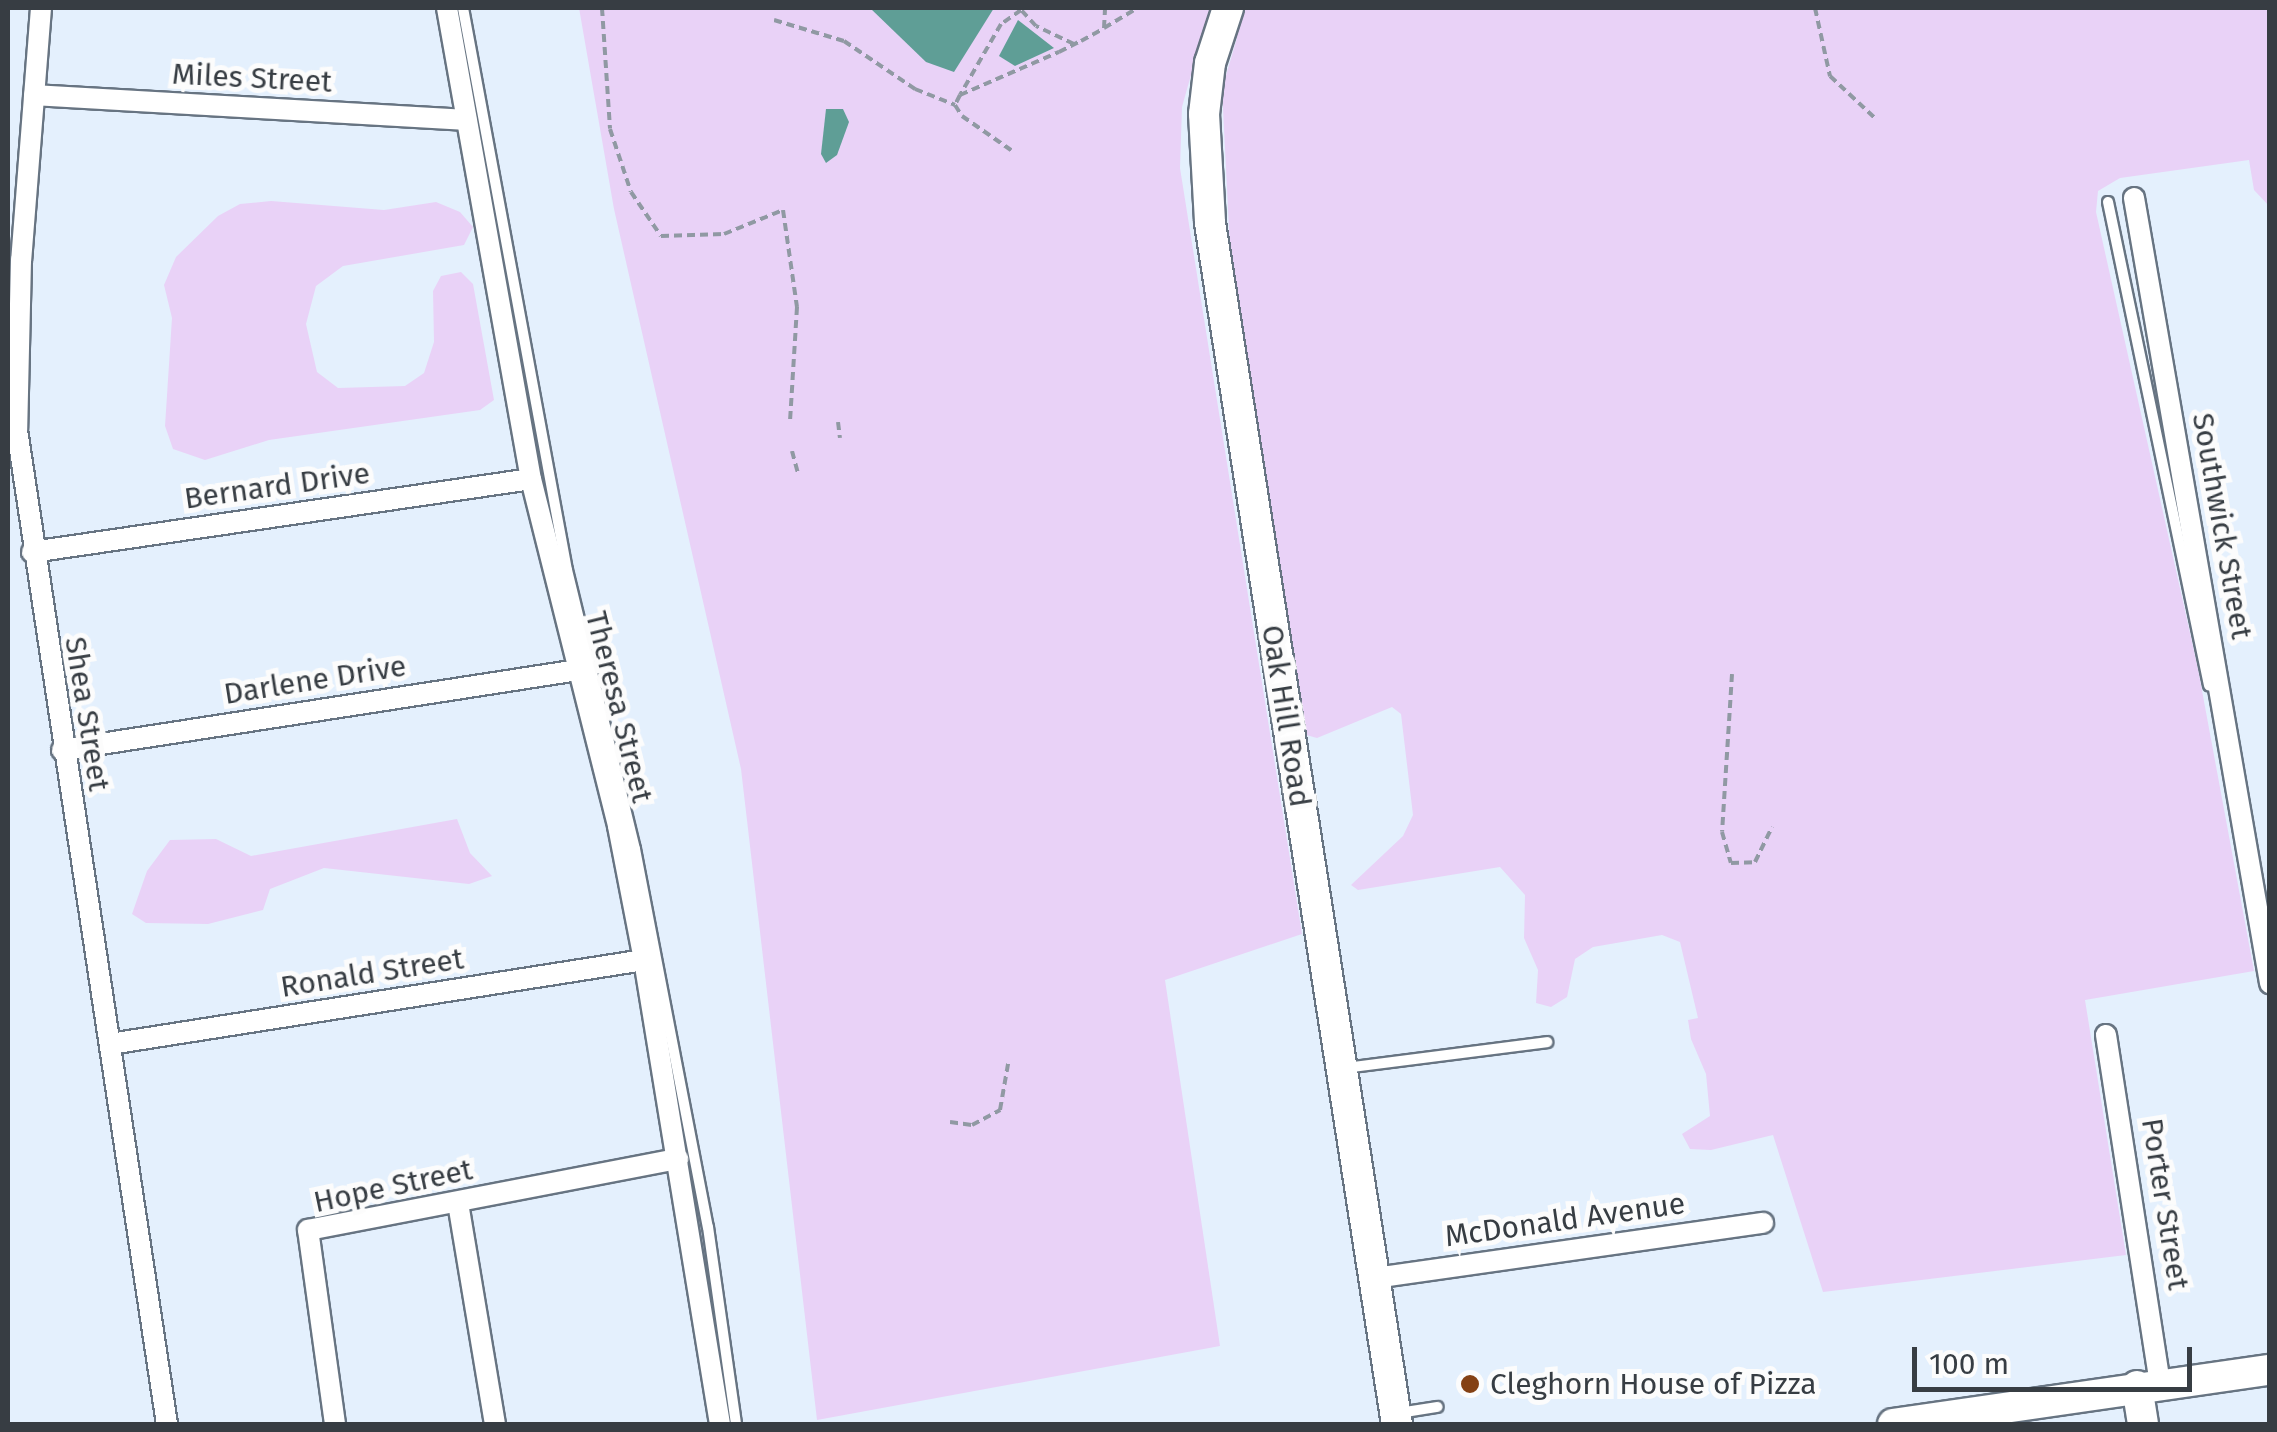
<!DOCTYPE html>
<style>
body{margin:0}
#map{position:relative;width:2277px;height:1432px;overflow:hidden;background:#e4f0fd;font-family:"Fira Sans",sans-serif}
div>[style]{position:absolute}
.green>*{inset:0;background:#e9d2f7}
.water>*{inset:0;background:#5f9e96}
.path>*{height:4px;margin-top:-2px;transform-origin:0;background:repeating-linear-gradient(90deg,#9099a3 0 8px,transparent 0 13px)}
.roads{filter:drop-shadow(2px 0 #677482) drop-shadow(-2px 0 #677482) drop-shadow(0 2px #677482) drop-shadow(0 -2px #677482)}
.lane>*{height:10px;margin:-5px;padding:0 5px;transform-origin:5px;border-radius:5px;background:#fff}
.street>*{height:20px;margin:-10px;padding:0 10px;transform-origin:10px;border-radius:10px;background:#fff}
.secondary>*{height:30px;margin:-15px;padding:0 15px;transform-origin:15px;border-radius:15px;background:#fff}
.dots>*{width:28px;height:28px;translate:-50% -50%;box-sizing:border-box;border:5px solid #fcfcfc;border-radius:50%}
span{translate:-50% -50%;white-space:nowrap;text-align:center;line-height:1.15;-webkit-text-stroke:10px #fcfcfc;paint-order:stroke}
.street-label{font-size:30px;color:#373d43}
.poi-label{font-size:30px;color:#373d43}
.left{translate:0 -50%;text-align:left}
.frame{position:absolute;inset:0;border:10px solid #373d43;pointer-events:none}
.scale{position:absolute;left:1912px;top:1347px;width:280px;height:45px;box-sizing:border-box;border:5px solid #373d43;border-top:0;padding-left:12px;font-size:30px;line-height:35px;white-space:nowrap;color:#373d43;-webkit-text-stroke:8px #fcfcfc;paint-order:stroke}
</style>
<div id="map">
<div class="green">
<i style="clip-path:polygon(579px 8px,2269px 8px,2269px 206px,2254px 190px,2249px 160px,2120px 178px,2098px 191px,2096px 212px,2198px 669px,2254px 971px,2085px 1000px,2126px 1255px,1823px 1292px,1773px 1135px,1711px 1150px,1690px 1149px,1682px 1134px,1710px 1116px,1706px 1074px,1691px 1039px,1688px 1020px,1698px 1018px,1680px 942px,1662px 935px,1593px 947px,1575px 959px,1567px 997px,1551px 1007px,1536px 1003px,1538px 970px,1524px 938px,1525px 895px,1500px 867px,1358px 890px,1351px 885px,1403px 836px,1413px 815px,1401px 714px,1392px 707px,1317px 738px,1299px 733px,1230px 248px,1222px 89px,1237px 38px,1198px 50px,1182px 107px,1180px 168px,1302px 934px,1165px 980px,1220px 1346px,817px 1420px,741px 769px,614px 209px)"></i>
<i style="clip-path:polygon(271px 201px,384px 210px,436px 202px,460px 212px,473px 227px,464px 245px,343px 266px,316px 286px,306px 324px,317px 372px,338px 388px,405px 386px,424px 373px,434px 342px,433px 291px,441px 276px,461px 272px,473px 284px,494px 400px,480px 410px,269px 440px,205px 460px,173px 449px,165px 426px,172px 318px,164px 285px,176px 257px,218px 216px,240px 204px)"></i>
<i style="clip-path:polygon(457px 819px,470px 853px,492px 876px,469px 884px,324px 868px,270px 889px,263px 910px,208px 924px,146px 923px,132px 914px,147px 871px,170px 840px,216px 839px,251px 856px)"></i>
</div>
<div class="water">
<i style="clip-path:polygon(870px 8px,994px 8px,954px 72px,926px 62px)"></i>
<i style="clip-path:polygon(1018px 20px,1054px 48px,1015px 66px,999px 56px)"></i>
<i style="clip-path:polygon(826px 109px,843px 109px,849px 122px,837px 155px,826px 163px,821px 154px)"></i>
</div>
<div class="path">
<i style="left:602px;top:8px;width:121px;rotate:86.2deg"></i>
<i style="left:610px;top:129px;width:66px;rotate:71.6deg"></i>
<i style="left:631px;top:192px;width:53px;rotate:55.7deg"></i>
<i style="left:661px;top:236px;width:63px;rotate:-1.8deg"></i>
<i style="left:724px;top:234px;width:64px;rotate:-22.1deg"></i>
<i style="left:783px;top:210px;width:98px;rotate:81.8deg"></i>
<i style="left:797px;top:307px;width:115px;rotate:93.5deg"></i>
<i style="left:1815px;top:8px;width:70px;rotate:77.6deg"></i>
<i style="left:1830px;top:76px;width:64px;rotate:43.1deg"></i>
<i style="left:774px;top:20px;width:73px;rotate:16.7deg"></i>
<i style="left:844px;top:41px;width:86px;rotate:34.1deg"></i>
<i style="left:915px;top:89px;width:43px;rotate:21.8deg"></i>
<i style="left:1104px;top:28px;width:20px;rotate:-87deg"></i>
<i style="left:1074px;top:44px;width:42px;rotate:-154.7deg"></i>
<i style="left:1036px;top:26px;width:22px;rotate:-133deg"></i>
<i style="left:1021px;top:10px;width:24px;rotate:145deg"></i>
<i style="left:1001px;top:24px;width:82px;rotate:120deg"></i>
<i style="left:960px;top:95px;width:108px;rotate:-23.5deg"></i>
<i style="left:1059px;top:52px;width:25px;rotate:-27deg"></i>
<i style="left:1081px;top:41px;width:26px;rotate:-29deg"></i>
<i style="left:1104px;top:28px;width:39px;rotate:-31deg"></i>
<i style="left:960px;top:95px;width:11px;rotate:117deg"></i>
<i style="left:955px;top:105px;width:13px;rotate:58deg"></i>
<i style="left:962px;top:116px;width:60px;rotate:34.8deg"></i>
<i style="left:838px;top:422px;width:16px;rotate:83deg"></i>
<i style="left:792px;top:451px;width:23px;rotate:75deg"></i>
<i style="left:1732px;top:674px;width:158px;rotate:93.6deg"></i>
<i style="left:1722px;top:832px;width:32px;rotate:74deg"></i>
<i style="left:1731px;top:863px;width:24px;rotate:-2deg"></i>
<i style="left:1755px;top:862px;width:39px;rotate:-64deg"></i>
<i style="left:950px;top:1122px;width:22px;rotate:8deg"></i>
<i style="left:972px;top:1125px;width:32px;rotate:-28deg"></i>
<i style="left:1000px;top:1110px;width:47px;rotate:-80.1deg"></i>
</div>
<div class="roads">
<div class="lane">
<i style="left:463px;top:8px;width:572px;rotate:79.52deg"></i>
<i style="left:567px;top:570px;width:287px;rotate:76.3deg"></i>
<i style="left:635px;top:849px;width:385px;rotate:79.1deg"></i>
<i style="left:708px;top:1227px;width:199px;rotate:81.9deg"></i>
<i style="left:2108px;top:202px;width:494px;rotate:78.2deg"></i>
<i style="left:1345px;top:1068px;width:204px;rotate:-7.3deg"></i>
<i style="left:1399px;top:1413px;width:39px;rotate:-9deg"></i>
</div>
<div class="street">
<i style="left:41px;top:8px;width:253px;rotate:94.5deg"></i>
<i style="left:21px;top:260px;width:170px;rotate:91.3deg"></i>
<i style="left:17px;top:430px;width:1005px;rotate:81.42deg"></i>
<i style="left:447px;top:8px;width:478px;rotate:79.9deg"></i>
<i style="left:531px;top:479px;width:358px;rotate:75.9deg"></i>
<i style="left:618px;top:826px;width:136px;rotate:79deg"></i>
<i style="left:644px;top:960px;width:470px;rotate:80.7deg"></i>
<i style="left:34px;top:95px;width:433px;rotate:3.3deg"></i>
<i style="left:2134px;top:198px;width:797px;rotate:80.17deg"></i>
<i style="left:32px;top:552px;width:504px;rotate:-8.32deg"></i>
<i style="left:62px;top:750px;width:522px;rotate:-8.81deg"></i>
<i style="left:2106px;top:1035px;width:352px;rotate:81.2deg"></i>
<i style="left:110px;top:1044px;width:541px;rotate:-8.94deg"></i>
<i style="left:458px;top:1203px;width:224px;rotate:80.5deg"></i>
<i style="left:1375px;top:1278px;width:392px;rotate:-8.1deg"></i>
<i style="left:335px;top:1424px;width:196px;rotate:-97.9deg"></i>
<i style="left:308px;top:1230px;width:377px;rotate:-10.9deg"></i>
</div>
<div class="secondary">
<i style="left:1228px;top:8px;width:58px;rotate:108.1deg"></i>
<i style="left:1210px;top:63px;width:51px;rotate:96.7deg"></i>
<i style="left:1204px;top:114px;width:109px;rotate:86.8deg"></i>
<i style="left:1210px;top:223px;width:1215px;rotate:81.15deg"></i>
<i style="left:2137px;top:1386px;width:38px;rotate:81deg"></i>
<i style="left:1893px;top:1424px;width:381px;rotate:-8.2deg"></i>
</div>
</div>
<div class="dots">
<i style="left:1470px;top:1384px;background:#844114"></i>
</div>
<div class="street-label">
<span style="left:252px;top:78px;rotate:3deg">Miles Street</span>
<span style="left:277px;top:486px;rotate:-8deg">Bernard Drive</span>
<span style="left:2222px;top:526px;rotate:80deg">Southwick Street</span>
<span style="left:315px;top:680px;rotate:-9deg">Darlene Drive</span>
<span style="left:619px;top:707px;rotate:76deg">Theresa Street</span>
<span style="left:87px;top:714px;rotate:81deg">Shea Street</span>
<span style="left:1286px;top:716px;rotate:81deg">Oak Hill Road</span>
<span style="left:372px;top:973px;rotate:-9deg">Ronald Street</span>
<span style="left:393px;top:1186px;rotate:-12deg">Hope Street</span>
<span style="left:2165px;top:1204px;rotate:81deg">Porter Street</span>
<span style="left:1565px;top:1220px;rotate:-8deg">McDonald Avenue</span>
</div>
<div class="poi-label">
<span class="left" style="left:1490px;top:1384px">Cleghorn House of Pizza</span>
</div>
<div class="frame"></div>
<div class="scale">100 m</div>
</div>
